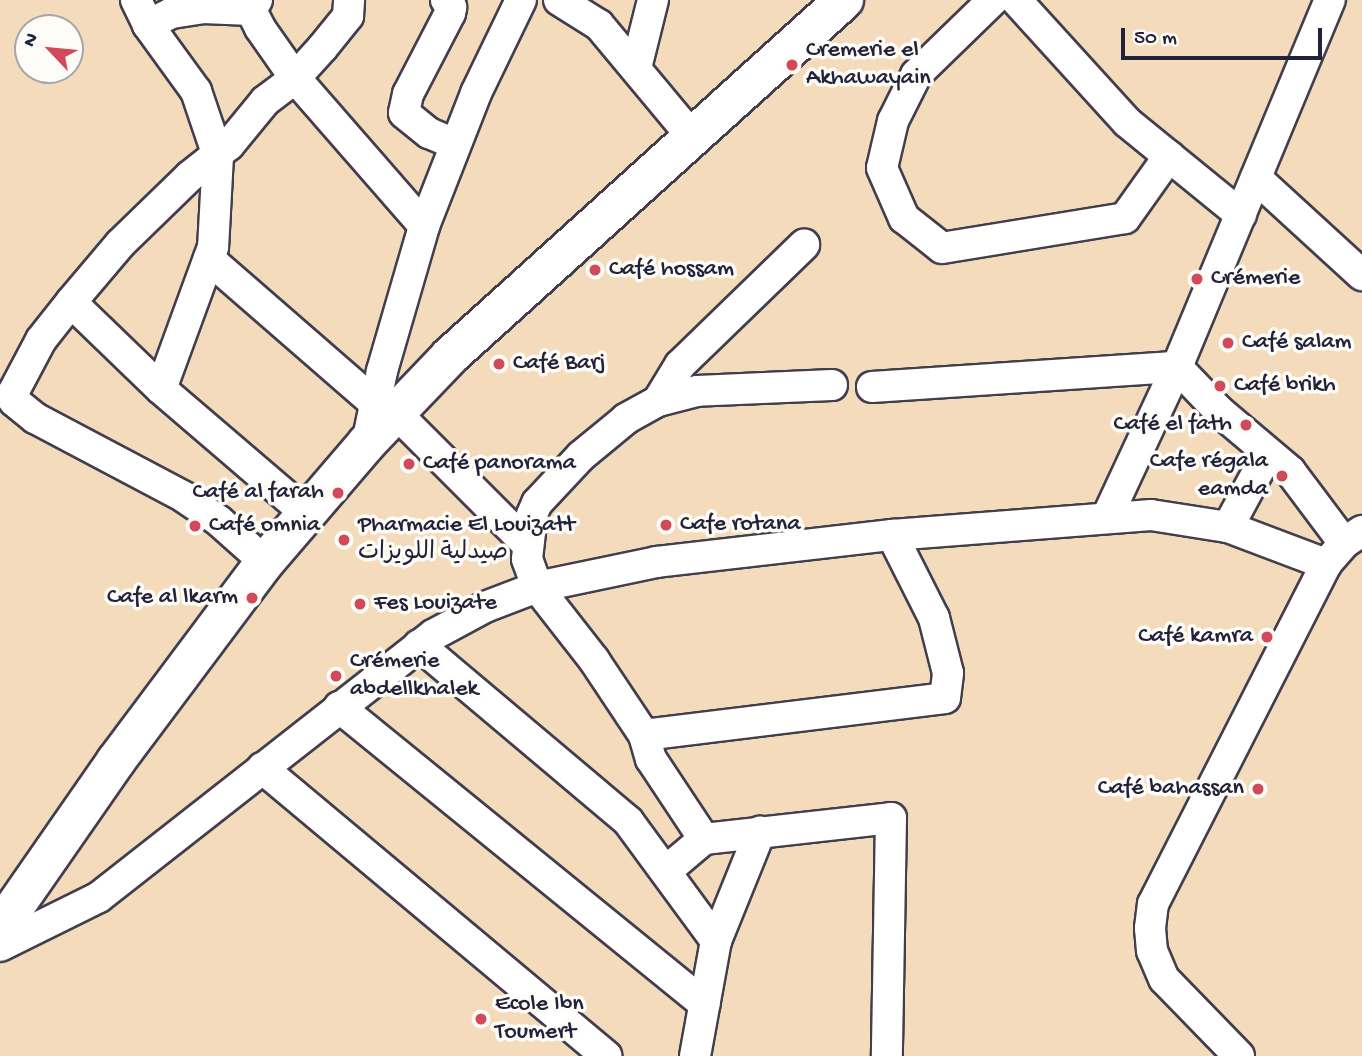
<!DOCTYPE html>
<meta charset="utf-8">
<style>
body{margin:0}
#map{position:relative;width:1362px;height:1056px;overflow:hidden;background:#f3dbbb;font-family:"Gochi Hand","Playpen Sans Arabic",sans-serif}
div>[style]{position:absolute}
.roads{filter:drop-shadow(2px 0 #413e4e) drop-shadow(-2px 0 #413e4e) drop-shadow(0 2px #413e4e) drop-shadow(0 -2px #413e4e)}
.street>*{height:30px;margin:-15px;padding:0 15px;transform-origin:15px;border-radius:15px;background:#fff}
.secondary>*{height:38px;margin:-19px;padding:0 19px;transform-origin:19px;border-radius:19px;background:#fff}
.dots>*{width:19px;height:19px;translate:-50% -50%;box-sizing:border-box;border:4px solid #fdfcf7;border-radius:50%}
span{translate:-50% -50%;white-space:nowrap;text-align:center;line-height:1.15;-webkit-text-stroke:7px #fdfcf7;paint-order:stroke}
.poi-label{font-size:24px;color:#22223b}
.left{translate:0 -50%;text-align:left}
.right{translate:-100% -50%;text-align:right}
.north{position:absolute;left:14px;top:14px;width:70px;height:70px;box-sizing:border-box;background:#fdfcf7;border:2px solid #a5a5ac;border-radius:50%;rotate:296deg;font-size:19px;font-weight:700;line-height:28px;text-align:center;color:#22223b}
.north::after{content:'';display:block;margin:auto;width:24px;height:32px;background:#d1495b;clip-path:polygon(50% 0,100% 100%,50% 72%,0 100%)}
.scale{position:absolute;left:1121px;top:28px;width:201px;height:32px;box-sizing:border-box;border:4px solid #22223b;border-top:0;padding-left:9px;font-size:21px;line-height:24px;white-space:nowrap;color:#22223b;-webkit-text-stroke:5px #fdfcf7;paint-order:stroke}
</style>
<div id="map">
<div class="roads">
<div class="street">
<i style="left:136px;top:0;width:28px;rotate:64deg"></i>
<i style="left:148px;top:25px;width:82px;rotate:54deg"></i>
<i style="left:196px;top:91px;width:69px;rotate:71.3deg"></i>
<i style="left:218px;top:156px;width:91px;rotate:93.1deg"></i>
<i style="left:213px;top:247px;width:151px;rotate:110.1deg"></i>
<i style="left:257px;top:0;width:12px;rotate:121deg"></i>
<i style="left:251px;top:10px;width:20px;rotate:63deg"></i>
<i style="left:260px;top:28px;width:61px;rotate:55deg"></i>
<i style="left:295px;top:78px;width:196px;rotate:48.9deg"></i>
<i style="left:446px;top:0;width:9px;rotate:54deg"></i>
<i style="left:451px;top:7px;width:6px;rotate:99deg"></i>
<i style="left:450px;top:13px;width:91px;rotate:117.4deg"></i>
<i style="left:408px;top:94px;width:19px;rotate:102deg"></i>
<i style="left:404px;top:113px;width:32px;rotate:39deg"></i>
<i style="left:429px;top:133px;width:28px;rotate:23deg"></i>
<i style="left:559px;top:0;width:47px;rotate:32deg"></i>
<i style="left:599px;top:25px;width:147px;rotate:50.2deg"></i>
<i style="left:993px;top:0;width:107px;rotate:135.8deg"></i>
<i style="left:916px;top:75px;width:51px;rotate:116.6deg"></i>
<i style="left:893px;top:121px;width:48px;rotate:103.2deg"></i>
<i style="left:882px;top:168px;width:55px;rotate:66.3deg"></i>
<i style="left:904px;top:218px;width:48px;rotate:38.3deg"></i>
<i style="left:942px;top:248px;width:185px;rotate:-9.3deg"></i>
<i style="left:1125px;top:218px;width:76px;rotate:-54.6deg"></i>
<i style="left:1016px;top:0;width:165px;rotate:47.7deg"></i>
<i style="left:1127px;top:122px;width:147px;rotate:39.2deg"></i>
<i style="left:148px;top:25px;width:27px;rotate:-27deg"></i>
<i style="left:172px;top:13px;width:31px;rotate:-9deg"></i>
<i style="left:203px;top:8px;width:48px;rotate:2.4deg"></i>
<i style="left:636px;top:68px;width:70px;rotate:-76deg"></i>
<i style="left:1256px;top:178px;width:144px;rotate:42.5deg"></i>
<i style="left:209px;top:259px;width:221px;rotate:41deg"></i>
<i style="left:71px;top:302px;width:48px;rotate:128.3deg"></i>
<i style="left:41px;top:340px;width:58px;rotate:117.9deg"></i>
<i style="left:14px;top:391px;width:10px;rotate:90deg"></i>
<i style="left:14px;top:401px;width:27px;rotate:39deg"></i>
<i style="left:35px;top:418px;width:169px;rotate:27.9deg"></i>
<i style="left:184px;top:497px;width:42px;rotate:34.4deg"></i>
<i style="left:219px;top:521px;width:62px;rotate:41.7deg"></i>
<i style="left:832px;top:385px;width:135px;rotate:177.5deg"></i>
<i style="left:697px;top:391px;width:40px;rotate:165.6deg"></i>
<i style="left:658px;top:401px;width:37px;rotate:151deg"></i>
<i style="left:626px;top:419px;width:58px;rotate:140.6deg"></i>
<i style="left:581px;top:456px;width:64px;rotate:133.1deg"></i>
<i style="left:537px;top:503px;width:13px;rotate:113deg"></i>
<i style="left:532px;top:515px;width:44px;rotate:96.5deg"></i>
<i style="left:527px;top:559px;width:30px;rotate:70deg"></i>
<i style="left:537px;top:587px;width:93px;rotate:52deg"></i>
<i style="left:594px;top:660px;width:90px;rotate:56.3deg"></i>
<i style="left:644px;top:735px;width:303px;rotate:-7deg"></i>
<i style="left:945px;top:698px;width:25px;rotate:-83deg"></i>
<i style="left:948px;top:673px;width:57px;rotate:-104.3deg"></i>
<i style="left:934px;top:618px;width:93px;rotate:-116.8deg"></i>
<i style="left:872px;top:387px;width:306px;rotate:-3.8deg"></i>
<i style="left:1177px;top:367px;width:61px;rotate:46.3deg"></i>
<i style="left:1219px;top:411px;width:93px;rotate:40.2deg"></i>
<i style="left:1290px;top:471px;width:90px;rotate:53.1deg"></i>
<i style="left:658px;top:401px;width:42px;rotate:-58.6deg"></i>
<i style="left:680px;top:365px;width:173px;rotate:-44.1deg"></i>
<i style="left:396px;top:413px;width:185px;rotate:45deg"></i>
<i style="left:367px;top:443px;width:74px;rotate:-78.2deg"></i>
<i style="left:382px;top:371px;width:151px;rotate:-73.8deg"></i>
<i style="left:424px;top:226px;width:143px;rotate:-68.6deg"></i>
<i style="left:476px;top:93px;width:103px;rotate:-64.2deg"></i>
<i style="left:307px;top:514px;width:192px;rotate:-139.4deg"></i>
<i style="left:161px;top:389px;width:125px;rotate:-136deg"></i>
<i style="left:71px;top:302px;width:76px;rotate:-49.8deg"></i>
<i style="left:120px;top:244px;width:98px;rotate:-44.2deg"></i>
<i style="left:190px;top:176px;width:50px;rotate:-38.5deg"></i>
<i style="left:229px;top:145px;width:57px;rotate:-50.7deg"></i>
<i style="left:265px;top:101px;width:38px;rotate:-37deg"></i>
<i style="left:295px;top:78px;width:42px;rotate:-47.9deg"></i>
<i style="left:323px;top:47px;width:40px;rotate:-51deg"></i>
<i style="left:348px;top:16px;width:16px;rotate:-86deg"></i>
<i style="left:1107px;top:517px;width:166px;rotate:-65deg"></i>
<i style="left:1177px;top:367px;width:398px;rotate:-67.4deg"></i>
<i style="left:1228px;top:527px;width:84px;rotate:-61.6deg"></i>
<i style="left:419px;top:645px;width:273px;rotate:40.1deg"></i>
<i style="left:628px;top:821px;width:149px;rotate:53.7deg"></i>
<i style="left:339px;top:707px;width:471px;rotate:39.1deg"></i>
<i style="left:644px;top:735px;width:25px;rotate:74deg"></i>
<i style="left:651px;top:759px;width:96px;rotate:56.5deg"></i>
<i style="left:704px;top:839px;width:188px;rotate:-6.4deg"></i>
<i style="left:891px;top:818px;width:238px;rotate:91deg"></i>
<i style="left:262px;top:768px;width:449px;rotate:39.9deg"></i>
<i style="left:666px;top:871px;width:50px;rotate:-40.1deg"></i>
<i style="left:0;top:946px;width:110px;rotate:-26.3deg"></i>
<i style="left:99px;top:897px;width:424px;rotate:-38.1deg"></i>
<i style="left:433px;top:635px;width:59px;rotate:-28.3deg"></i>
<i style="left:485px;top:607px;width:56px;rotate:-21deg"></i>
<i style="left:537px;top:587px;width:123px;rotate:-11.8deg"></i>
<i style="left:657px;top:562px;width:237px;rotate:-6.6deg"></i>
<i style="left:892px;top:535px;width:260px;rotate:-4.4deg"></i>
<i style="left:1151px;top:515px;width:78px;rotate:8.9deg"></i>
<i style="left:1228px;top:527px;width:105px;rotate:20.7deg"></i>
<i style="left:695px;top:1056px;width:117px;rotate:-79.7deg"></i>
<i style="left:716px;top:941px;width:118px;rotate:-68deg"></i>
<i style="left:1239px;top:1056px;width:107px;rotate:-134.2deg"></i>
<i style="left:1164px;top:979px;width:30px;rotate:-113deg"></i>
<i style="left:1152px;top:951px;width:23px;rotate:-95deg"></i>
<i style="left:1150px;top:928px;width:24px;rotate:-83deg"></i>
<i style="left:1153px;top:904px;width:381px;rotate:-63deg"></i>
<i style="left:1326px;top:564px;width:28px;rotate:-49deg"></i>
<i style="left:1344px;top:543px;width:22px;rotate:-34deg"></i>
</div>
<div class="secondary">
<i style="left:0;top:928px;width:203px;rotate:-55.2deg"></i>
<i style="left:116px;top:761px;width:249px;rotate:-53.2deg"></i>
<i style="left:265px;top:562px;width:157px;rotate:-49.4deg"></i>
<i style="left:367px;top:443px;width:120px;rotate:-46.3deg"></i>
<i style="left:450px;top:356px;width:531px;rotate:-42.1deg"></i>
</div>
</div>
<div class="dots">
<i style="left:792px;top:65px;background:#d1495b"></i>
<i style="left:595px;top:270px;background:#d1495b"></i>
<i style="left:1197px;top:279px;background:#d1495b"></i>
<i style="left:1228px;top:343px;background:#d1495b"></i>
<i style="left:499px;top:364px;background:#d1495b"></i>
<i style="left:1220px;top:386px;background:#d1495b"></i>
<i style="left:1246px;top:425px;background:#d1495b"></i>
<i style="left:409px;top:464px;background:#d1495b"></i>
<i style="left:1282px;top:476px;background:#d1495b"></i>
<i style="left:338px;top:493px;background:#d1495b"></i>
<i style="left:666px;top:525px;background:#d1495b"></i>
<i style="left:195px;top:526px;background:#d1495b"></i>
<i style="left:344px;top:540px;background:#d1495b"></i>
<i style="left:252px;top:598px;background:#d1495b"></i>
<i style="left:360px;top:604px;background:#d1495b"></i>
<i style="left:1267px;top:637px;background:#d1495b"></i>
<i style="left:336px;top:676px;background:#d1495b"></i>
<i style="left:1258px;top:789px;background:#d1495b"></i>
<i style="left:481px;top:1019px;background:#d1495b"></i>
</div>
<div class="poi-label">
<span class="left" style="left:806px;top:65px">Cremerie el<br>Akhawayain</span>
<span class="left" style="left:609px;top:270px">Café hossam</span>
<span class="left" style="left:1211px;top:279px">Crémerie</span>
<span class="left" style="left:1242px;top:343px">Café salam</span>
<span class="left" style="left:513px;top:364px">Café Barj</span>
<span class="left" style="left:1234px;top:386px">Café brikh</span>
<span class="right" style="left:1232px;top:425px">Café el fath</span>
<span class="right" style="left:1268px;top:476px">Cafe régala<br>eamda</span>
<span class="left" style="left:423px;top:464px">Café panorama</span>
<span class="right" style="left:324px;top:493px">Café al farah</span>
<span class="left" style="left:680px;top:525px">Cafe rotana</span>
<span class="left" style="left:209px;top:526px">Café omnia</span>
<span class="left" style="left:358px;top:540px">Pharmacie El Louizatt<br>صيدلية اللويزات</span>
<span class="right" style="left:238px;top:598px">Cafe al lkarm</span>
<span class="left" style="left:374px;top:604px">Fes Louizate</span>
<span class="right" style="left:1253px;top:637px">Café kamra</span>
<span class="left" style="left:350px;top:676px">Crémerie<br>abdellkhalek</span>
<span class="right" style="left:1244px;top:789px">Café bahassan</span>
<span class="left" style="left:495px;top:1019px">Ecole Ibn<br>Toumert</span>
</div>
<div class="north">N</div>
<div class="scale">50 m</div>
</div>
